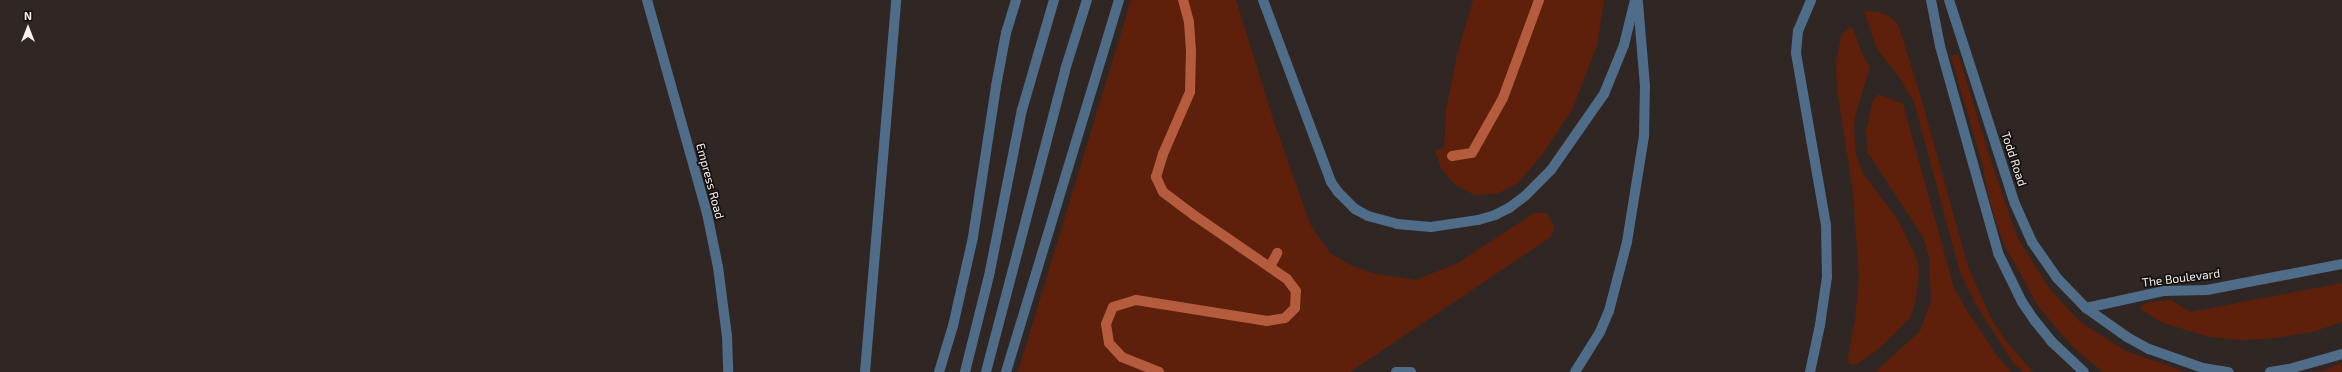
<!DOCTYPE html>
<style>
body{margin:0}
#map{position:relative;width:2342px;height:372px;overflow:hidden;background:#302724;font-family:"Exo 2",sans-serif}
div>[style]{position:absolute}
.green>*{inset:0;background:#5e200a}
.stream>*{height:10px;margin:-5px;padding:0 5px;transform-origin:5px;border-radius:5px;background:#b55c3f}
.service>*{height:10px;margin:-5px;padding:0 5px;transform-origin:5px;border-radius:5px;background:#4f6d88}
.minor>*{height:10px;margin:-5px;padding:0 5px;transform-origin:5px;border-radius:5px;background:#4f6d88}
.tertiary>*{height:10px;margin:-5px;padding:0 5px;transform-origin:5px;border-radius:5px;background:#4f6d88}
span{translate:-50% -50%;white-space:nowrap;text-align:center;line-height:1.15;-webkit-text-stroke:3.5px #151110;paint-order:stroke}
.street-label{font-size:12px;color:#f6f0ee}
.north{position:absolute;left:8px;top:8px;width:40px;height:40px;-webkit-text-stroke:3px #151110;paint-order:stroke;rotate:0deg;font-size:11px;font-weight:700;line-height:16px;text-align:center;color:#f6f0ee}
.north::after{content:'';display:block;margin:auto;width:14px;height:18px;background:#f6f0ee;clip-path:polygon(50% 0,100% 100%,50% 72%,0 100%)}
</style>
<div id="map">
<div class="green">
<i style="clip-path:polygon(1131px 0,1236px 0,1274px 122px,1310px 224px,1330px 253px,1352px 266px,1376px 274px,1416px 280px,1458px 263px,1534px 213px,1547px 213px,1554px 226px,1551px 237px,1350px 372px,1018px 372px)"></i>
<i style="clip-path:polygon(1473px 0,1604px 0,1597px 45px,1573px 108px,1542px 155px,1518px 183px,1497px 194px,1475px 195px,1455px 185px,1441px 168px,1435px 150px,1444px 148px,1446px 110px,1457px 55px)"></i>
<i style="clip-path:polygon(1864px 11px,1878px 12px,1889px 16px,1898px 24px,1922px 101px,1968px 267px,1993px 322px,2007px 342px,2033px 372px,2023px 372px,2012px 361px,1978px 308px,1960px 272px,1914px 102px,1899px 77px,1877px 49px)"></i>
<i style="clip-path:polygon(1852px 26px,1864px 58px,1870px 67px,1855px 116px,1854px 128px,1856px 154px,1863px 173px,1898px 220px,1917px 259px,1919px 274px,1915px 303px,1910px 318px,1880px 348px,1856px 365px,1849px 364px,1848px 358px,1855px 320px,1859px 278px,1855px 222px,1853px 192px,1837px 89px,1836px 64px,1841px 35px)"></i>
<i style="clip-path:polygon(1958px 54px,1991px 161px,2017px 237px,2049px 288px,2080px 322px,2126px 351px,2186px 372px,2103px 372px,2073px 347px,2038px 306px,2003px 242px,1990px 202px,1982px 163px,1951px 56px)"></i>
<i style="clip-path:polygon(1878px 94px,1903px 104px,1954px 288px,1969px 314px,1996px 354px,2011px 372px,1875px 372px,1920px 331px,1931px 300px,1929px 257px,1923px 237px,1868px 153px,1866px 132px,1872px 103px)"></i>
<i style="clip-path:polygon(2342px 283px,2342px 322px,2312px 332px,2276px 338px,2242px 340px,2210px 337px,2163px 323px,2140px 309px,2142px 305px,2150px 302px,2171px 300px,2190px 312px)"></i>
<i style="clip-path:polygon(2342px 363px,2342px 372px,2313px 372px,2325px 370px)"></i>
</div>
<div class="stream">
<i style="left:1452px;top:156px;width:20px;rotate:-9deg"></i>
<i style="left:1472px;top:153px;width:63px;rotate:-60.6deg"></i>
<i style="left:1503px;top:98px;width:104px;rotate:-69.8deg"></i>
<i style="left:1270px;top:267px;width:16px;rotate:-63deg"></i>
<i style="left:1159px;top:372px;width:40px;rotate:-158deg"></i>
<i style="left:1122px;top:357px;width:19px;rotate:-133deg"></i>
<i style="left:1109px;top:343px;width:19px;rotate:-99deg"></i>
<i style="left:1106px;top:324px;width:18px;rotate:-68deg"></i>
<i style="left:1113px;top:307px;width:24px;rotate:-17deg"></i>
<i style="left:1136px;top:300px;width:133px;rotate:9.1deg"></i>
<i style="left:1267px;top:321px;width:18px;rotate:-9deg"></i>
<i style="left:1285px;top:318px;width:14px;rotate:-45deg"></i>
<i style="left:1295px;top:308px;width:17px;rotate:-87deg"></i>
<i style="left:1296px;top:291px;width:15px;rotate:-127deg"></i>
<i style="left:1287px;top:279px;width:112px;rotate:-145.6deg"></i>
<i style="left:1195px;top:216px;width:40px;rotate:-143deg"></i>
<i style="left:1163px;top:192px;width:17px;rotate:-115deg"></i>
<i style="left:1156px;top:177px;width:24px;rotate:-73deg"></i>
<i style="left:1163px;top:154px;width:68px;rotate:-66.5deg"></i>
<i style="left:1190px;top:92px;width:41px;rotate:-88.6deg"></i>
<i style="left:1191px;top:51px;width:29px;rotate:-94deg"></i>
<i style="left:1189px;top:22px;width:23px;rotate:-105deg"></i>
</div>
<div class="service">
<i style="left:1263px;top:0;width:194px;rotate:69.5deg"></i>
<i style="left:1331px;top:182px;width:12px;rotate:55deg"></i>
<i style="left:1338px;top:192px;width:24px;rotate:45deg"></i>
<i style="left:1355px;top:209px;width:15px;rotate:28deg"></i>
<i style="left:1368px;top:216px;width:30px;rotate:15deg"></i>
<i style="left:1397px;top:224px;width:34px;rotate:5deg"></i>
<i style="left:1431px;top:227px;width:48px;rotate:-8.5deg"></i>
<i style="left:1478px;top:220px;width:18px;rotate:-16deg"></i>
<i style="left:1495px;top:215px;width:16px;rotate:-27deg"></i>
<i style="left:1509px;top:208px;width:20px;rotate:-37deg"></i>
<i style="left:1525px;top:196px;width:37px;rotate:-45deg"></i>
<i style="left:1551px;top:170px;width:93px;rotate:-55.1deg"></i>
<i style="left:1604px;top:94px;width:53px;rotate:-67.8deg"></i>
<i style="left:1624px;top:45px;width:46px;rotate:-76.3deg"></i>
<i style="left:865px;top:372px;width:373px;rotate:-85.2deg"></i>
<i style="left:939px;top:372px;width:48px;rotate:-73.1deg"></i>
<i style="left:953px;top:326px;width:91px;rotate:-77.3deg"></i>
<i style="left:973px;top:237px;width:153px;rotate:-81.3deg"></i>
<i style="left:996px;top:86px;width:54px;rotate:-79.3deg"></i>
<i style="left:1006px;top:33px;width:34px;rotate:-73deg"></i>
<i style="left:965px;top:372px;width:99px;rotate:-76deg"></i>
<i style="left:989px;top:276px;width:169px;rotate:-78.8deg"></i>
<i style="left:1022px;top:110px;width:115px;rotate:-73.8deg"></i>
<i style="left:986px;top:372px;width:312px;rotate:-75.3deg"></i>
<i style="left:1065px;top:70px;width:73px;rotate:-72.6deg"></i>
<i style="left:1006px;top:372px;width:389px;rotate:-73.1deg"></i>
<i style="left:1396px;top:372px;width:15px"></i>
<i style="left:1575px;top:372px;width:47px;rotate:-58deg"></i>
<i style="left:1600px;top:332px;width:23px;rotate:-67deg"></i>
<i style="left:1609px;top:311px;width:71px;rotate:-75.4deg"></i>
<i style="left:1627px;top:242px;width:107px;rotate:-80.9deg"></i>
<i style="left:1644px;top:136px;width:50px;rotate:-88.9deg"></i>
<i style="left:1645px;top:86px;width:84px;rotate:-94.8deg"></i>
<i style="left:1810px;top:372px;width:48px;rotate:-78deg"></i>
<i style="left:1820px;top:325px;width:49px;rotate:-81.7deg"></i>
<i style="left:1827px;top:277px;width:52px;rotate:-91.1deg"></i>
<i style="left:1826px;top:225px;width:175px;rotate:-99.9deg"></i>
<i style="left:1796px;top:53px;width:22px;rotate:-85deg"></i>
<i style="left:1798px;top:31px;width:34px;rotate:-67deg"></i>
</div>
<div class="minor">
<i style="left:647px;top:0;width:221px;rotate:74.3deg"></i>
<i style="left:707px;top:213px;width:55px;rotate:78.5deg"></i>
<i style="left:718px;top:267px;width:70px;rotate:82.6deg"></i>
<i style="left:727px;top:336px;width:36px;rotate:88deg"></i>
<i style="left:2086px;top:308px;width:79px;rotate:-12.4deg"></i>
<i style="left:2163px;top:291px;width:44px;rotate:-1.3deg"></i>
<i style="left:2207px;top:290px;width:137px;rotate:-10.9deg"></i>
</div>
<div class="tertiary">
<i style="left:1931px;top:0;width:47px;rotate:78.9deg"></i>
<i style="left:1940px;top:46px;width:215px;rotate:74.3deg"></i>
<i style="left:1998px;top:253px;width:55px;rotate:63.9deg"></i>
<i style="left:2022px;top:302px;width:23px;rotate:56deg"></i>
<i style="left:2035px;top:321px;width:26px;rotate:51deg"></i>
<i style="left:2051px;top:341px;width:45px;rotate:43.2deg"></i>
<i style="left:1949px;top:0;width:214px;rotate:72.1deg"></i>
<i style="left:2015px;top:204px;width:42px;rotate:65.9deg"></i>
<i style="left:2032px;top:242px;width:44px;rotate:55.2deg"></i>
<i style="left:2057px;top:278px;width:42px;rotate:46deg"></i>
<i style="left:2086px;top:308px;width:50px;rotate:35.3deg"></i>
<i style="left:2127px;top:337px;width:25px;rotate:29deg"></i>
<i style="left:2149px;top:349px;width:57px;rotate:19.4deg"></i>
<i style="left:2203px;top:368px;width:26px;rotate:9deg"></i>
<i style="left:2270px;top:372px;width:19px;rotate:-9deg"></i>
<i style="left:2289px;top:369px;width:55px;rotate:-15.8deg"></i>
</div>
<div class="street-label">
<span style="left:2014px;top:159px;rotate:72deg">Todd Road</span>
<span style="left:710px;top:181px;rotate:75deg">Empress Road</span>
<span style="left:2181px;top:278px;rotate:-7deg">The Boulevard</span>
</div>
<div class="north">N</div>
</div>
